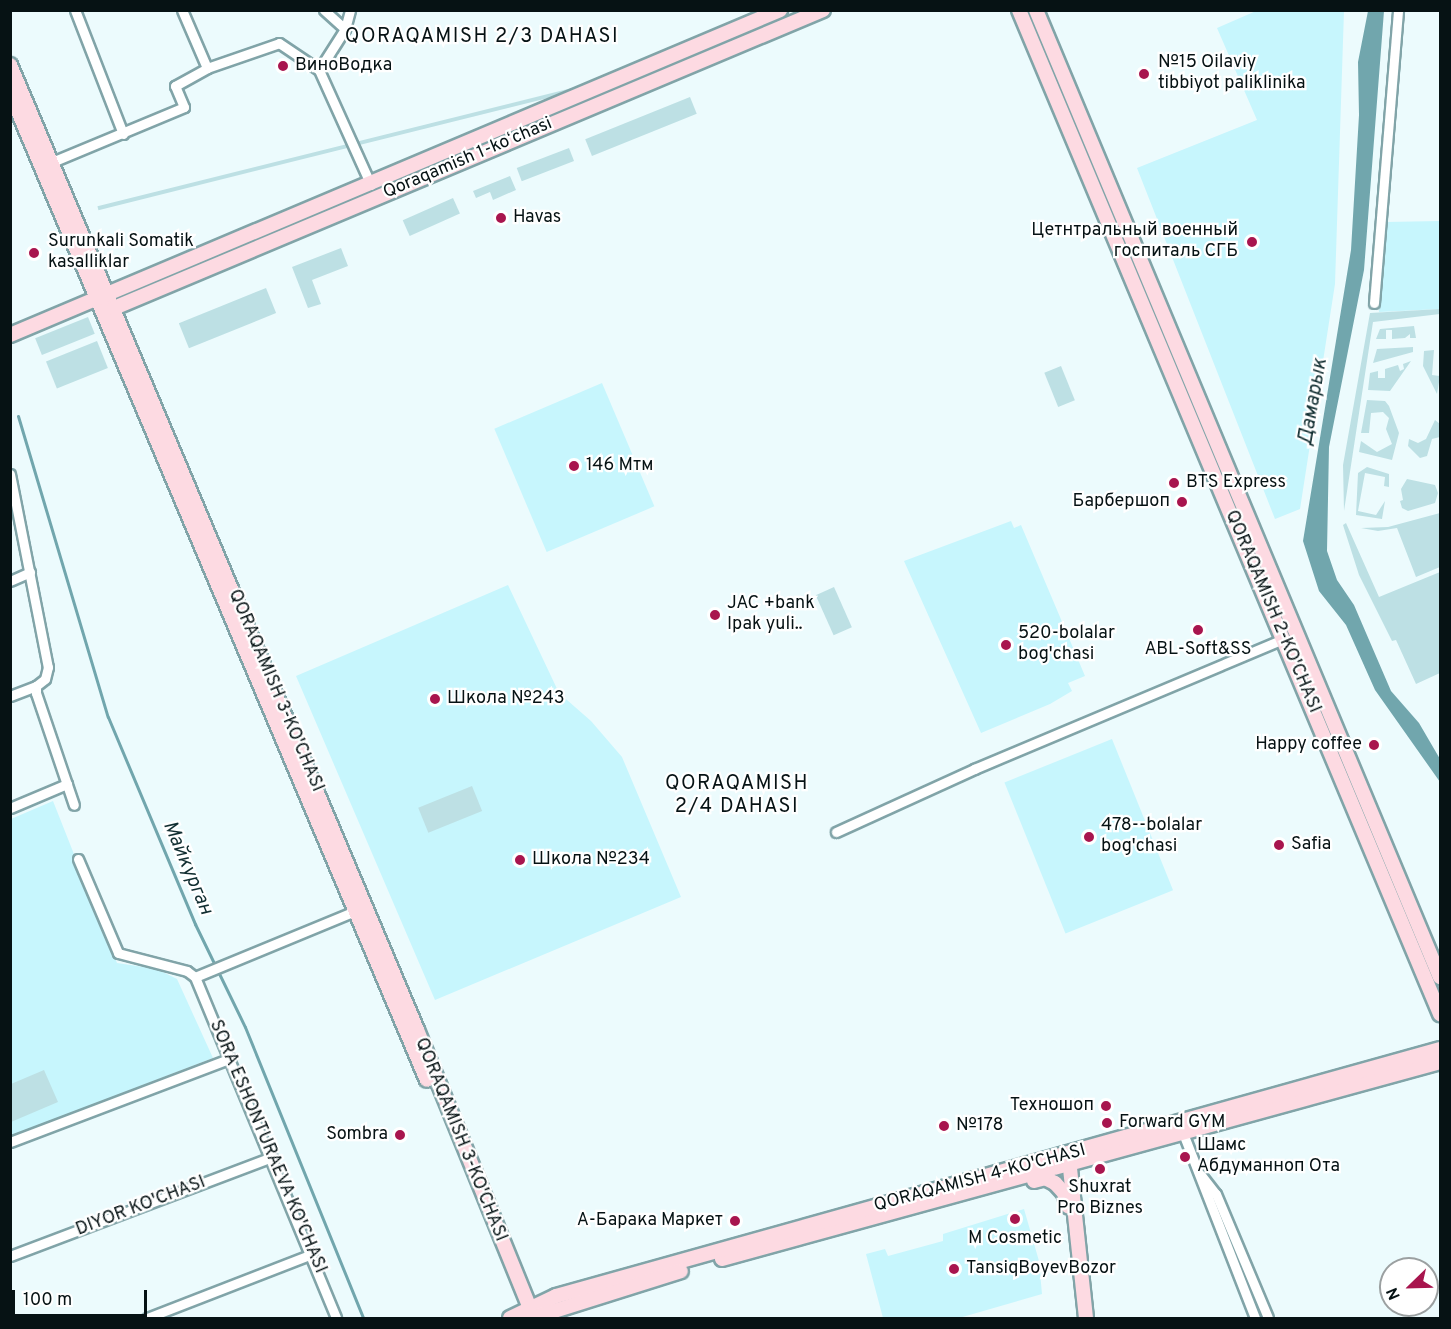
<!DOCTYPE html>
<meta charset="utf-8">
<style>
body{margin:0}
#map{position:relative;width:1451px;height:1329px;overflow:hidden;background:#ecfbfd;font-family:Overpass,sans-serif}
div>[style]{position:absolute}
.built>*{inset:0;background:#c7f6fd;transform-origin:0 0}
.green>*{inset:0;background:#bde0e4;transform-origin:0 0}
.water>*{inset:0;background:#71a6ad}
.stream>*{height:3px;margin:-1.5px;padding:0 1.5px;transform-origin:1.5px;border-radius:1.5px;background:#71a6ad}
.roads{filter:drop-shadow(2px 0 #81a4a8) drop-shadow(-2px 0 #81a4a8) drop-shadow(0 2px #81a4a8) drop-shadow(0 -2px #81a4a8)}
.street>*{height:9px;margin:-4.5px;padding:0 4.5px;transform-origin:4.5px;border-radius:4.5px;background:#fff}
.secondary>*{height:14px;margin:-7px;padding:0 7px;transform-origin:7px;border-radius:7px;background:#fddae2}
.dots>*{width:16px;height:16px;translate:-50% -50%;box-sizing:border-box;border:3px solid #fff;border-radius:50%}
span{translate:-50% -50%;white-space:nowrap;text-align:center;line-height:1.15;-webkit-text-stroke:4.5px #fff;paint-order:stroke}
.poi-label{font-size:18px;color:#061214}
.left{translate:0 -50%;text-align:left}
.right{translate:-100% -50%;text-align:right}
.street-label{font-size:18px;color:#061214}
.neighbourhood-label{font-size:20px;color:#061214;letter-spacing:1.5px}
.water-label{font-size:20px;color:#112e31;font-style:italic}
.frame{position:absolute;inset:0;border:12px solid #061214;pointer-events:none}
.north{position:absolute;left:1379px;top:1257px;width:60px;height:60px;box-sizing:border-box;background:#fff;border:2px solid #9ba0a1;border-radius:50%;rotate:247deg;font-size:16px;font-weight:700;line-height:24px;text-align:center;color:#061214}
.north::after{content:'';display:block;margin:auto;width:21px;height:27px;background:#a8154e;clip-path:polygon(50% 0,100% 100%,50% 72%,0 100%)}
.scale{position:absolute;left:12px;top:1290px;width:135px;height:27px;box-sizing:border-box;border:3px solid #061214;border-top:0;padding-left:8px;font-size:18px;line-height:21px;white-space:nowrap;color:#061214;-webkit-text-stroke:4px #fff;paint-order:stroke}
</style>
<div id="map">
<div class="built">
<i style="clip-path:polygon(1256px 11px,1344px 11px,1335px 284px,1300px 509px,1275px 519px,1137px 168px,1257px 120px,1217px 28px)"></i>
<i style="clip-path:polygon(1440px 221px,1440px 309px,1379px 312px,1386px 222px)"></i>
<i style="left:602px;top:383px;width:134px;height:117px;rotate:67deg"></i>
<i style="clip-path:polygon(1011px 521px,1014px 528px,1021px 525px,1085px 676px,1068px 683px,1072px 691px,1050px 704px,981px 733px,904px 561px)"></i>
<i style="clip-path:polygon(508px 585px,559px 693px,591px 721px,622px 757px,681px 897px,435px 1000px,296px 676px)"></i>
<i style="left:1112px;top:739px;width:163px;height:116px;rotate:68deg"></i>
<i style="clip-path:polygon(53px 801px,117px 963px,157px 969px,177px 979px,213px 1058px,11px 1136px,11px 819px)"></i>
<i style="clip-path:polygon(1024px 1209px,1039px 1261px,1042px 1294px,959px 1318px,883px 1318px,866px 1254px,885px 1249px,888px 1256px,943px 1241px,943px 1234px)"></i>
</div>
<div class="green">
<i style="left:668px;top:64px;width:4px;height:588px;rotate:76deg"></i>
<i style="left:690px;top:97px;width:18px;height:113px;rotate:68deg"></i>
<i style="left:569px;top:148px;width:14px;height:56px;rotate:69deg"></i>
<i style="clip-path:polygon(510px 176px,516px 190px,493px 200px,490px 192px,476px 198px,473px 191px)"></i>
<i style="left:453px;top:198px;width:17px;height:55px;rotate:66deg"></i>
<i style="clip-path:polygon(341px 248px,348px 266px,312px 280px,321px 304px,308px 308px,292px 267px)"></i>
<i style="left:266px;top:288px;width:27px;height:94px;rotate:68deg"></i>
<i style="clip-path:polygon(1440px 309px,1440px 314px,1373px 322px,1344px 511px,1343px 465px,1370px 313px)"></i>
<i style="left:88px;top:317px;width:18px;height:57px;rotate:68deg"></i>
<i style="clip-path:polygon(1414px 326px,1416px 338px,1410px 338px,1410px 334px,1405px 338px,1392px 339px,1392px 330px,1386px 330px,1386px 339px,1376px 339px,1380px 329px)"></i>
<i style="left:97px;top:341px;width:29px;height:55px;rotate:68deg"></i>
<i style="clip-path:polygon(1413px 347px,1413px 352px,1373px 363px,1377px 349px)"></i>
<i style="clip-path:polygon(1434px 350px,1432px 375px,1440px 376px,1437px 394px,1423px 366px,1424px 351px)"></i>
<i style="clip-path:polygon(1411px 361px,1390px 391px,1368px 390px,1370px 373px,1378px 371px,1378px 378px,1385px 378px,1385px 369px,1398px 365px,1400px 371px,1404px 369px,1403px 364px)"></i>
<i style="left:1061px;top:366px;width:37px;height:18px;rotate:68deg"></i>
<i style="clip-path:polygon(1367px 400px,1385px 401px,1389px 406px,1399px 433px,1392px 460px,1359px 452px,1361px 441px,1377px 452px,1392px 444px,1386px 429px,1389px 418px,1383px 412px,1371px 413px,1369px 433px,1361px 433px)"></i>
<i style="clip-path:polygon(1435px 420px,1440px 424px,1440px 437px,1432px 439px,1427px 456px,1420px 458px,1408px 446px,1409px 439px,1418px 443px,1426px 439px)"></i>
<i style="clip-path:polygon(1367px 467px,1389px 474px,1389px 487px,1384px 486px,1385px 477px,1365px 473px,1358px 511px,1376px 515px,1385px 501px,1382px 519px,1356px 515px,1358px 473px)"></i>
<i style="clip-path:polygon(1407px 479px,1435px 485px,1438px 493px,1435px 503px,1408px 511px,1402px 508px,1400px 501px,1403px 500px,1401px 489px)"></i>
<i style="clip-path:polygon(1440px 513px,1440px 567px,1416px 577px,1397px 528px,1378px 531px,1361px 528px,1388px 527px)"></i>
<i style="clip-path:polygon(1346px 523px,1379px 597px,1440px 572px,1440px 673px,1416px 684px,1396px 640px,1392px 641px,1359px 575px,1343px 525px)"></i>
<i style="left:834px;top:587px;width:44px;height:20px;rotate:66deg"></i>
<i style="left:472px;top:786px;width:27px;height:58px;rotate:68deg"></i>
<i style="clip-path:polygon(44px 1070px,58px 1102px,11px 1122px,11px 1084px)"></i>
</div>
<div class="water">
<i style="clip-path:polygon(1368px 11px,1384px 11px,1364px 270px,1329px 447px,1327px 551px,1337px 580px,1354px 605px,1391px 691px,1419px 723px,1440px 759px,1440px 782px,1375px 690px,1346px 625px,1319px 591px,1303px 541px,1351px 250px,1359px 115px,1358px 62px)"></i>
</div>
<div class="stream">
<i style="left:18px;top:416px;width:314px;rotate:73.4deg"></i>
<i style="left:108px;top:717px;width:225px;rotate:67.2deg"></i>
<i style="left:195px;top:924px;width:114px;rotate:64.1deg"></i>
<i style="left:245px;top:1027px;width:314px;rotate:67.9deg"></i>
</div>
<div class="roads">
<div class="street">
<i style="left:75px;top:10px;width:133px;rotate:68.8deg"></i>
<i style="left:324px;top:10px;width:28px;rotate:42deg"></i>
<i style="left:207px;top:68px;width:76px;rotate:-19.1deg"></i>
<i style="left:279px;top:43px;width:48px;rotate:34deg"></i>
<i style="left:319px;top:70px;width:126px;rotate:65.7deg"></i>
<i style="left:319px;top:70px;width:49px;rotate:-57.6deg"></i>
<i style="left:345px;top:29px;width:20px;rotate:-75deg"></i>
<i style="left:52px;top:162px;width:143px;rotate:-22.6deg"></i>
<i style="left:184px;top:107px;width:23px;rotate:-113deg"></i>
<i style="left:175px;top:86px;width:37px;rotate:-29deg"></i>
<i style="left:207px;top:68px;width:63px;rotate:-113.3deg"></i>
<i style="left:1374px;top:303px;width:294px;rotate:-85.3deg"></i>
<i style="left:10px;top:474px;width:197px;rotate:78.9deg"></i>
<i style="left:48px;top:667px;width:12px;rotate:104deg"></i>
<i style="left:45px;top:679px;width:11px;rotate:142deg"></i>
<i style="left:36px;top:686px;width:7px;rotate:90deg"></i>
<i style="left:36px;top:693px;width:118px;rotate:71.3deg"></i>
<i style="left:10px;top:581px;width:22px;rotate:-24deg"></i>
<i style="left:10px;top:696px;width:28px;rotate:-21deg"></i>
<i style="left:10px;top:808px;width:62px;rotate:-22.8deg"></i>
<i style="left:836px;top:832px;width:152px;rotate:-24.5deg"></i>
<i style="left:974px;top:769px;width:335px;rotate:-22.8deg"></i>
<i style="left:78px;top:859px;width:102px;rotate:66.9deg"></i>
<i style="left:118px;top:953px;width:71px;rotate:14.6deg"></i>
<i style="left:187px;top:971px;width:10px;rotate:37deg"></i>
<i style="left:195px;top:977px;width:369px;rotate:67.5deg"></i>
<i style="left:195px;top:977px;width:178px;rotate:-22.4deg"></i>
<i style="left:1181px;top:1128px;width:204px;rotate:68.7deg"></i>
<i style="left:10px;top:1142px;width:236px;rotate:-20.8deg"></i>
<i style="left:1201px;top:1175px;width:24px;rotate:52deg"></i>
<i style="left:1216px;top:1194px;width:134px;rotate:67.2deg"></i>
<i style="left:10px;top:1256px;width:280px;rotate:-20.7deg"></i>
<i style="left:147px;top:1318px;width:177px;rotate:-21.2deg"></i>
</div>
<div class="secondary">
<i style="left:1019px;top:10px;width:1089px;rotate:67.25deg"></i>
<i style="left:1036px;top:10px;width:1048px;rotate:67.33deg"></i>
<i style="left:10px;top:65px;width:1047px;rotate:67.13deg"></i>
<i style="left:417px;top:1030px;width:300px;rotate:67.9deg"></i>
<i style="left:530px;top:1308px;width:10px;rotate:101deg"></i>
<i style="left:10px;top:92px;width:1072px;rotate:67.12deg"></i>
<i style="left:114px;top:308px;width:769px;rotate:-22.8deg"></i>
<i style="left:10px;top:335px;width:836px;rotate:-22.88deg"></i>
<i style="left:1069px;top:1159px;width:160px;rotate:83.9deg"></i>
<i style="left:1034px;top:1181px;width:11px;rotate:-15deg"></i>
<i style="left:1045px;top:1178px;width:11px;rotate:27deg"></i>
<i style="left:1055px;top:1183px;width:13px;rotate:48deg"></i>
<i style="left:1064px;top:1193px;width:14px;rotate:73deg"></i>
<i style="left:722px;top:1259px;width:745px;rotate:-15.34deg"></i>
<i style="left:510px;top:1318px;width:51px;rotate:-25.6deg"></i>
<i style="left:556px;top:1296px;width:918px;rotate:-15.61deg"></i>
<i style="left:532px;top:1318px;width:156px;rotate:-17.5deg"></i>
</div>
</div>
<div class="dots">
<i style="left:283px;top:66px;background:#a8154e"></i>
<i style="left:1144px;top:74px;background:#a8154e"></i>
<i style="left:501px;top:218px;background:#a8154e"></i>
<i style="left:1252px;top:242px;background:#a8154e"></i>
<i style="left:34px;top:253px;background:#a8154e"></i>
<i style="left:574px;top:466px;background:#a8154e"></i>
<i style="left:1174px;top:483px;background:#a8154e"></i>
<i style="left:1182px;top:502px;background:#a8154e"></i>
<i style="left:715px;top:615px;background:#a8154e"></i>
<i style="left:1198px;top:630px;background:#a8154e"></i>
<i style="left:1006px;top:645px;background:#a8154e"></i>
<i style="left:435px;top:699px;background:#a8154e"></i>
<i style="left:1374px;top:745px;background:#a8154e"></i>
<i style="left:1089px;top:837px;background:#a8154e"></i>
<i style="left:1279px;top:845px;background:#a8154e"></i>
<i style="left:520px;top:860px;background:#a8154e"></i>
<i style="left:1106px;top:1106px;background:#a8154e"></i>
<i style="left:1107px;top:1123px;background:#a8154e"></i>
<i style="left:944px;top:1126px;background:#a8154e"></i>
<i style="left:400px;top:1135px;background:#a8154e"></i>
<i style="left:1185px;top:1157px;background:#a8154e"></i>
<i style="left:1100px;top:1169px;background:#a8154e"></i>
<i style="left:1015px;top:1219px;background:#a8154e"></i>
<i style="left:735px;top:1221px;background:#a8154e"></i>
<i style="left:954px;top:1269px;background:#a8154e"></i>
</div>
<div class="poi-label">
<span class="left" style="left:1158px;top:74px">№15 Oilaviy<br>tibbiyot paliklinika</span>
<span class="left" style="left:295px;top:66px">ВиноВодка</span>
<span class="left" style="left:513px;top:218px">Havas</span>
<span class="right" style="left:1238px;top:242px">Цетнтральный военный<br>госпиталь СГБ</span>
<span class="left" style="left:48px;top:253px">Surunkali Somatik<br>kasalliklar</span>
<span class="left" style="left:586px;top:466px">146 Мтм</span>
<span class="left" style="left:1186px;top:483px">BTS Express</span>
<span class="right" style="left:1170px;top:502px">Барбершоп</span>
<span class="left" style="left:727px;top:615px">JAC +bank<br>Ipak yuli..</span>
<span class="left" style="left:1018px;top:645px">520-bolalar<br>bog'chasi</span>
<span style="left:1198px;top:650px">ABL-Soft&amp;SS</span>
<span class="left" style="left:447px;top:699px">Школа №243</span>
<span class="right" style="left:1362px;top:745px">Happy coffee</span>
<span class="left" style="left:1101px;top:837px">478--bolalar<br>bog'chasi</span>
<span class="left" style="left:1291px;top:845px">Safia</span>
<span class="left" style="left:532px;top:860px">Школа №234</span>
<span class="right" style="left:1094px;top:1106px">Техношоп</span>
<span class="left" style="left:1119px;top:1123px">Forward GYM</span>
<span class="left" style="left:956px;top:1126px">№178</span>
<span class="right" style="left:388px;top:1135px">Sombra</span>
<span class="left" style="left:1197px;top:1157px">Шамс<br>Абдуманноп Ота</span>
<span style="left:1100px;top:1199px">Shuxrat<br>Pro Biznes</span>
<span class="right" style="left:723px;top:1221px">А-Барака Маркет</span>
<span style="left:1015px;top:1239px">M Cosmetic</span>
<span class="left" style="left:966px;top:1269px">TansiqBoyevBozor</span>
</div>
<div class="street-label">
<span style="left:468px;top:159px;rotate:-23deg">Qoraqamish 1-koʻchasi</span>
<span style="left:1272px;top:612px;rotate:67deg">QORAQAMISH 2-KO'CHASI</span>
<span style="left:275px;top:691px;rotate:67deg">QORAQAMISH 3-KO'CHASI</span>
<span style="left:460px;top:1140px;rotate:68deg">QORAQAMISH 3-KO'CHASI</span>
<span style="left:267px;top:1147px;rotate:67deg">SORA ESHONTURAEVA KO'CHASI</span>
<span style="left:980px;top:1179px;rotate:-15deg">QORAQAMISH 4-KO'CHASI</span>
<span style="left:141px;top:1207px;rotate:-21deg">DIYOR KO'CHASI</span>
</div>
<div class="neighbourhood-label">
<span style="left:482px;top:37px">QORAQAMISH 2/3 DAHASI</span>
<span style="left:737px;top:796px">QORAQAMISH<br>2/4 DAHASI</span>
</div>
<div class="water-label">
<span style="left:1314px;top:402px;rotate:-80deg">Дамарык</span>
<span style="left:187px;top:868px;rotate:67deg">Майкурган</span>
</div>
<div class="frame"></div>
<div class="north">N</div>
<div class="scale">100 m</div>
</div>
